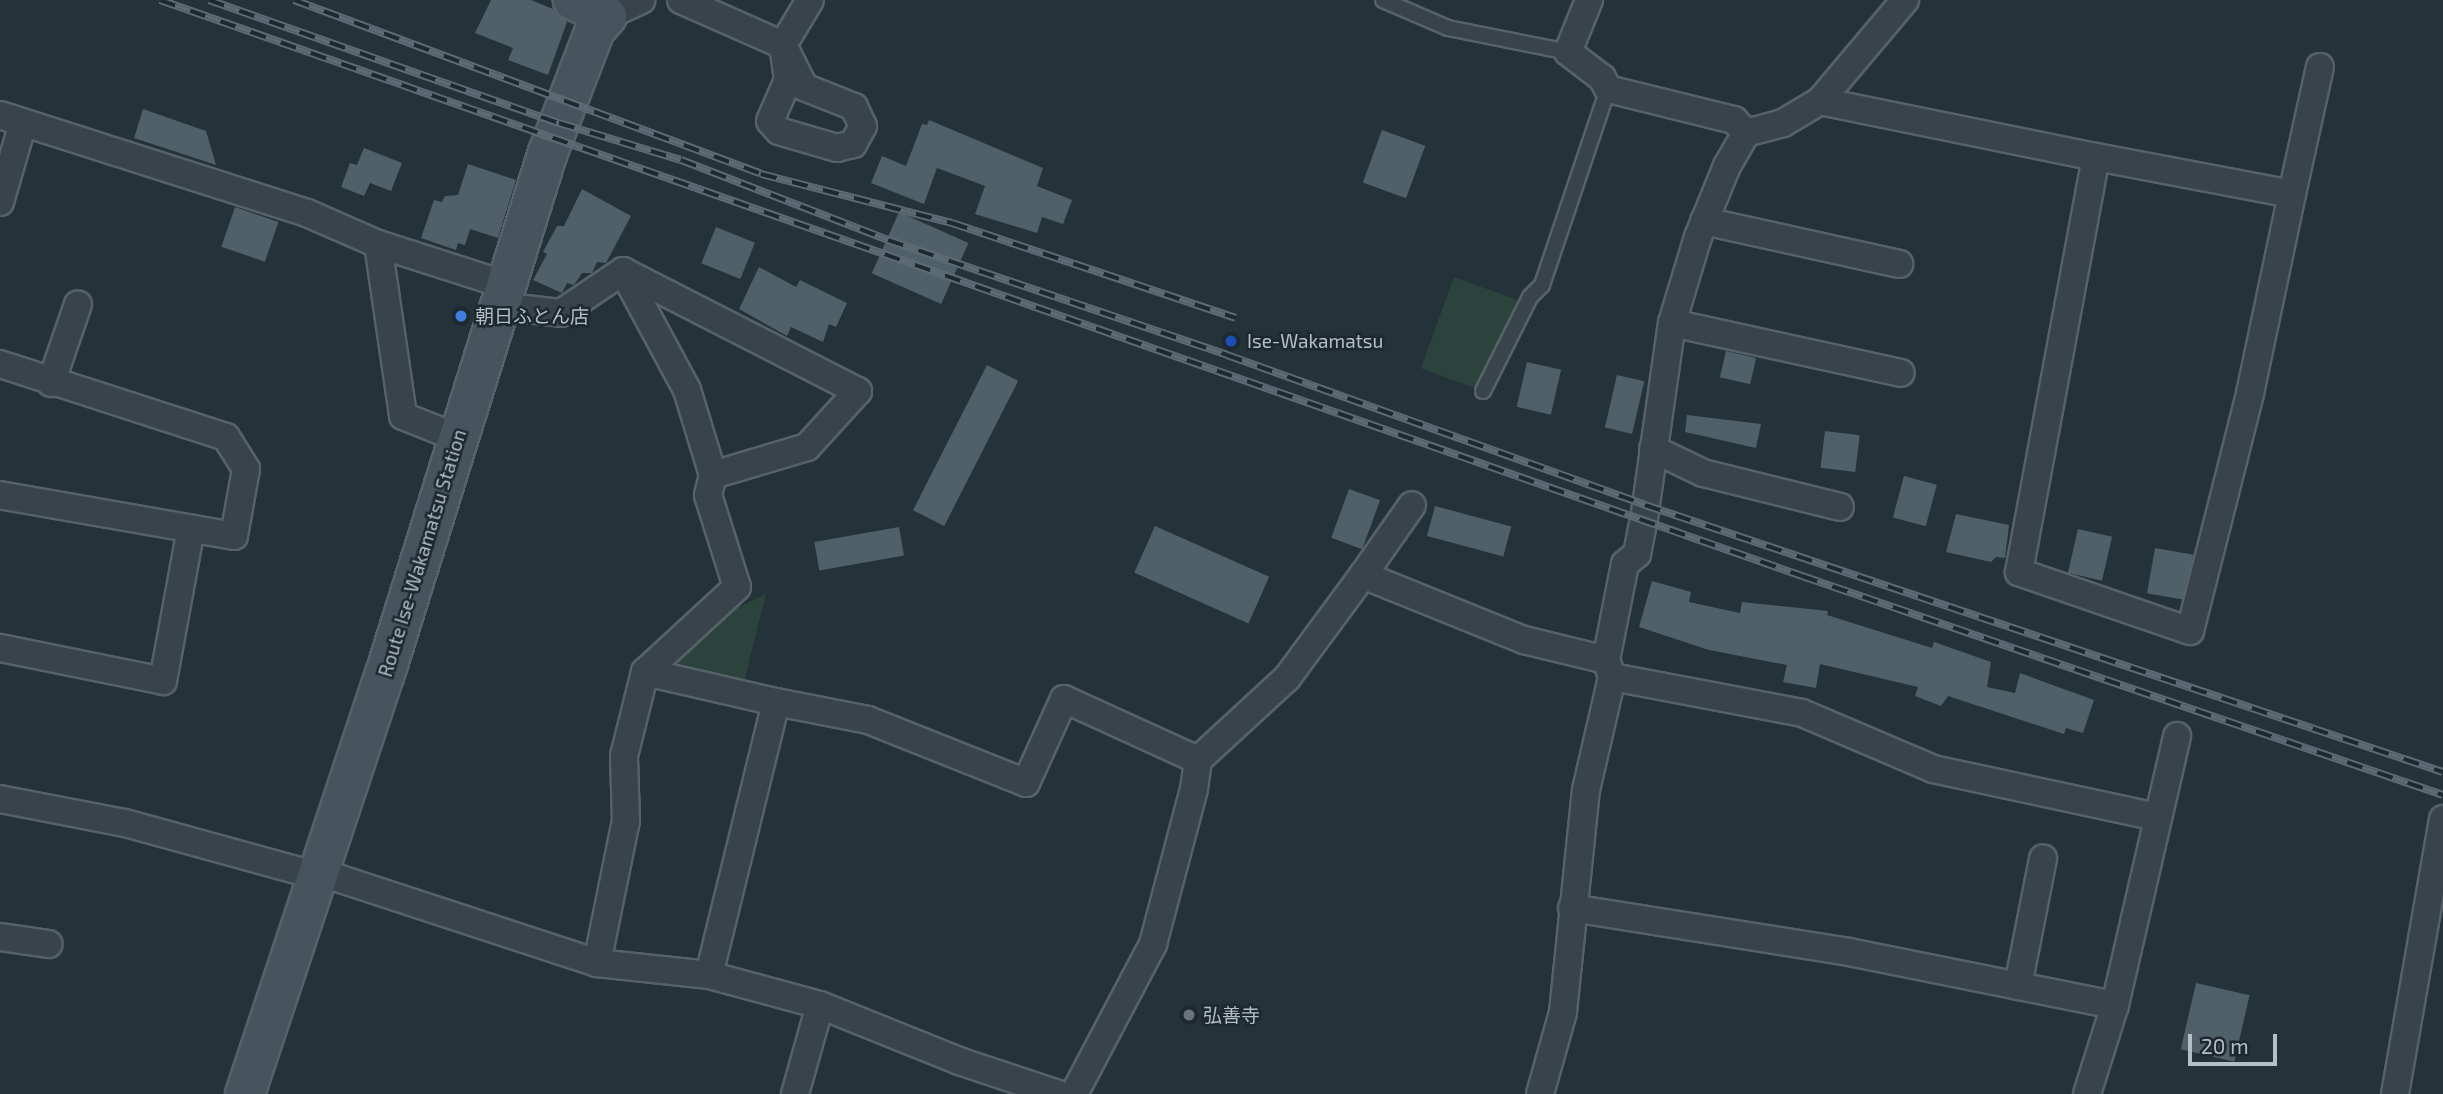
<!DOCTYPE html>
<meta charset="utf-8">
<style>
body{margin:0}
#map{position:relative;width:2443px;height:1094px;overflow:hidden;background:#243339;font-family:"Exo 2","Noto Sans JP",sans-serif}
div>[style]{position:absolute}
.green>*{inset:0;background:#2c423c;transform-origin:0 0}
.building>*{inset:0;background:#506068;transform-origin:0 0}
.roads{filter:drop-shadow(2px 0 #566268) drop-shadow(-2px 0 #566268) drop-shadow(0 2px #566268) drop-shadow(0 -2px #566268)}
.service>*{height:14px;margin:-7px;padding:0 7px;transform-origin:7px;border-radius:7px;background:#38444a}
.minor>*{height:26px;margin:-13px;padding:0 13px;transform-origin:13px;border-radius:13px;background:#38444a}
.secondary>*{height:38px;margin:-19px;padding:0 19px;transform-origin:19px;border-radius:19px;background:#46545d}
.rail>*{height:8px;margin-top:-4px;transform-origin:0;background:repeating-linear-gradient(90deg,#1d292f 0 16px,#5c6b73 0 32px);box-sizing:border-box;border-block:2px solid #5c6b73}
.dots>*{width:19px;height:19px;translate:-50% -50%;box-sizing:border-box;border:4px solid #1d292f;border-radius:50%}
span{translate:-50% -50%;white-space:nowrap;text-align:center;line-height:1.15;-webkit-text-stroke:5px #1d292f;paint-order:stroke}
.poi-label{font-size:19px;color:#b3bfc6}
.left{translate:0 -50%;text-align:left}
.street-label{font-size:19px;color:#b3bfc6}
.scale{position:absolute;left:2188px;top:1034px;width:89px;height:32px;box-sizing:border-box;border:4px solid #b3bfc6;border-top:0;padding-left:9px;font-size:21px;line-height:24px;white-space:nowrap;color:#b3bfc6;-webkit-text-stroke:5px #1d292f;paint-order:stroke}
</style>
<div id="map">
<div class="green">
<i style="left:1454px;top:277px;width:71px;height:97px;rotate:20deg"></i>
<i style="clip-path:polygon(766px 594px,743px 686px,678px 670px,677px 653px,722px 615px)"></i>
</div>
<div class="building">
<i style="clip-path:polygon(491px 0,531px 0,553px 9px,567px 22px,548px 75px,508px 60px,513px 48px,475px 33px)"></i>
<i style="clip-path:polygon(143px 109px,206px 131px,216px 165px,134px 138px)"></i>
<i style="clip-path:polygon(929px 120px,1043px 168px,1037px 186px,1072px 200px,1063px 224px,1042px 217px,1037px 233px,975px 214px,985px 186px,937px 168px,924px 204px,871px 183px,882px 156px,906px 166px,922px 124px,927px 125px)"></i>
<i style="left:1382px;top:130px;width:46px;height:56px;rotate:20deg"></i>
<i style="clip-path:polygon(364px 148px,402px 163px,391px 191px,370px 183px,364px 196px,341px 187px,350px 163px,357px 165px)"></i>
<i style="clip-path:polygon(468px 164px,516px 180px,498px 238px,470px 229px,465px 245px,458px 243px,456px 250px,421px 238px,434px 200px,442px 202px,445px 196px,458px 195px)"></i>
<i style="clip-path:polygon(582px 189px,631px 216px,606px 263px,597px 262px,592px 273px,582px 273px,574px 285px,567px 283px,562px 293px,533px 280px,547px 254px,543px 252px,557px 226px,564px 226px)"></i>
<i style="left:235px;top:207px;width:46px;height:42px;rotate:19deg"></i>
<i style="left:899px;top:212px;width:76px;height:67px;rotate:24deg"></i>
<i style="left:716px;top:227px;width:42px;height:39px;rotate:22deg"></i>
<i style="clip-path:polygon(759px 267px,796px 287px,800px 280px,847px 303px,836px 327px,829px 324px,823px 342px,791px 327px,787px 336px,739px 309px)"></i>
<i style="left:1726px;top:351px;width:31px;height:27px;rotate:13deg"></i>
<i style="left:1527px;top:362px;width:35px;height:46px;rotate:13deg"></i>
<i style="left:987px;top:365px;width:35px;height:163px;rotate:27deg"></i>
<i style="left:1617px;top:375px;width:28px;height:54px;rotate:13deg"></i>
<i style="clip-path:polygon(1687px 415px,1761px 424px,1756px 448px,1685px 432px)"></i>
<i style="left:1825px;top:431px;width:35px;height:37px;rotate:7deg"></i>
<i style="left:1904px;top:476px;width:34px;height:43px;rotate:15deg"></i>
<i style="left:1349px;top:489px;width:33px;height:52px;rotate:20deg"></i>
<i style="left:1435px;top:506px;width:79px;height:31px;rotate:15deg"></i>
<i style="clip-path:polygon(1956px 514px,2009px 525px,2005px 558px,1996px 557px,1991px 562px,1946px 552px)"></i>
<i style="left:1155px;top:526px;width:125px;height:51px;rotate:24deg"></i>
<i style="left:899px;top:527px;width:29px;height:86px;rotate:80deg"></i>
<i style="left:2078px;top:529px;width:35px;height:45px;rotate:13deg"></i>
<i style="left:2155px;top:548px;width:39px;height:46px;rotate:10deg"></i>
<i style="clip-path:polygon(1652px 581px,1691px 592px,1689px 602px,1740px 613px,1742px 602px,1828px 611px,1827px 615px,1932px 648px,1934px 642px,1991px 662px,1987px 687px,2015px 693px,2020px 673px,2094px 700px,2083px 733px,2066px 728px,2064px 734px,1948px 696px,1941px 706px,1915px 696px,1918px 687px,1820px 664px,1816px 688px,1783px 682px,1787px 665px,1709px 650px,1639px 627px)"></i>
<i style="left:2196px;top:983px;width:55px;height:68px;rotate:13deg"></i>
</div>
<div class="roads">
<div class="service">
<i style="left:1383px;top:0;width:71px;rotate:23.3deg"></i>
<i style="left:1448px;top:28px;width:122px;rotate:11.3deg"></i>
<i style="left:1483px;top:391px;width:105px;rotate:-63.4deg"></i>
<i style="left:1530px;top:297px;width:17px;rotate:-45deg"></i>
<i style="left:1542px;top:285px;width:207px;rotate:-71.4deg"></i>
</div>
<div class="minor">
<i style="left:681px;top:0;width:111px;rotate:23.8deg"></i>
<i style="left:783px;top:45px;width:52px;rotate:-59deg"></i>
<i style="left:1589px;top:0;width:56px;rotate:112deg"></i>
<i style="left:1568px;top:52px;width:43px;rotate:37.4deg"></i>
<i style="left:1602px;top:78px;width:13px;rotate:61deg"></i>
<i style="left:1608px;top:89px;width:130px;rotate:13.8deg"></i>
<i style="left:1734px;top:120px;width:18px;rotate:47deg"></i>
<i style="left:607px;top:16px;width:38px;rotate:-25deg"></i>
<i style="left:783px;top:45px;width:47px;rotate:63.4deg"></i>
<i style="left:804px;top:87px;width:54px;rotate:21.8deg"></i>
<i style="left:854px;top:107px;width:21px;rotate:65deg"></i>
<i style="left:863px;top:126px;width:21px;rotate:119deg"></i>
<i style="left:853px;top:144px;width:16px;rotate:166deg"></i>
<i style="left:837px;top:148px;width:60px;rotate:-163.7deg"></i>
<i style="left:779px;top:131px;width:13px;rotate:-132deg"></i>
<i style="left:770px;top:121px;width:45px;rotate:-66.3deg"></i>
<i style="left:788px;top:80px;width:35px;rotate:-98deg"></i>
<i style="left:1820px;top:101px;width:282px;rotate:11.5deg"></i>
<i style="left:0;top:115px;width:322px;rotate:17.7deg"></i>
<i style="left:307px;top:213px;width:77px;rotate:23.6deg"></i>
<i style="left:378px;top:244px;width:134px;rotate:17.8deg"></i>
<i style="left:2096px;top:157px;width:199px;rotate:10.7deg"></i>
<i style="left:2292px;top:194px;width:204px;rotate:101.9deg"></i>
<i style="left:2250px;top:394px;width:244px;rotate:104.2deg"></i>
<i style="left:2190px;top:631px;width:181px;rotate:-161deg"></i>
<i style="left:2019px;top:572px;width:422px;rotate:-79.5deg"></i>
<i style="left:2292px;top:194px;width:130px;rotate:-77.6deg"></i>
<i style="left:0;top:202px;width:82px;rotate:-73.8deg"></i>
<i style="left:1704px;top:221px;width:200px;rotate:12.4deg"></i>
<i style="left:378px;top:244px;width:174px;rotate:81.7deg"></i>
<i style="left:403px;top:416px;width:59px;rotate:21.8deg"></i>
<i style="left:623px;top:271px;width:264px;rotate:27.1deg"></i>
<i style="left:858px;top:391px;width:76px;rotate:132.3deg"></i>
<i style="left:807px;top:447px;width:98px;rotate:163.4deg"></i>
<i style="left:499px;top:306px;width:62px;rotate:6.4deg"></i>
<i style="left:561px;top:313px;width:75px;rotate:-34.1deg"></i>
<i style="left:623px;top:271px;width:135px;rotate:61.7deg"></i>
<i style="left:687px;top:390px;width:89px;rotate:73deg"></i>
<i style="left:713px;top:475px;width:21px;rotate:104deg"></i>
<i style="left:708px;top:495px;width:96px;rotate:72.5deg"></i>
<i style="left:737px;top:587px;width:125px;rotate:137.3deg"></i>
<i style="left:1672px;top:323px;width:234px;rotate:12.3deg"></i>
<i style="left:0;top:364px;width:237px;rotate:17.9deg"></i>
<i style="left:226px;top:437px;width:38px;rotate:58deg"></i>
<i style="left:246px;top:469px;width:68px;rotate:100.2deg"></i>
<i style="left:234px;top:536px;width:238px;rotate:-170.1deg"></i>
<i style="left:51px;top:383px;width:83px;rotate:-71.1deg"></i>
<i style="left:1653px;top:449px;width:55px;rotate:25.6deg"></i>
<i style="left:1703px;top:473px;width:141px;rotate:13.9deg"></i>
<i style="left:1363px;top:575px;width:85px;rotate:-55deg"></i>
<i style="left:0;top:648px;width:166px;rotate:11.4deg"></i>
<i style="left:163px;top:681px;width:155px;rotate:-79.6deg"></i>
<i style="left:1612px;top:677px;width:193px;rotate:10.7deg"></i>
<i style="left:1802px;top:713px;width:142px;rotate:23.1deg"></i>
<i style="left:1933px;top:769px;width:229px;rotate:12.1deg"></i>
<i style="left:0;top:799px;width:127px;rotate:10.9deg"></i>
<i style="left:125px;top:823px;width:200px;rotate:15.4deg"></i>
<i style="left:319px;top:872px;width:293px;rotate:18.1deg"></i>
<i style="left:597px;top:963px;width:113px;rotate:6.1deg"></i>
<i style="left:709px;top:975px;width:115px;rotate:15.1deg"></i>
<i style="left:820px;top:1005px;width:150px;rotate:21.9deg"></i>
<i style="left:959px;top:1061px;width:104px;rotate:18.4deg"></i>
<i style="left:1572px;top:908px;width:280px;rotate:9deg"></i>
<i style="left:1849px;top:952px;width:271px;rotate:11.3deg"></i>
<i style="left:2115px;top:1005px;width:93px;rotate:107.5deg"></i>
<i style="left:0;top:937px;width:49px;rotate:8.3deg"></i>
<i style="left:597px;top:963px;width:145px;rotate:-78.5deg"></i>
<i style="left:626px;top:821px;width:65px;rotate:-91.8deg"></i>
<i style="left:624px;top:756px;width:87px;rotate:-76deg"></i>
<i style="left:645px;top:672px;width:134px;rotate:12.9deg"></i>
<i style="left:709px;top:975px;width:281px;rotate:-76.2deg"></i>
<i style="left:776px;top:702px;width:94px;rotate:11.1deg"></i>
<i style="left:868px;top:720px;width:170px;rotate:21.7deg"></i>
<i style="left:1026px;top:783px;width:92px;rotate:-65.7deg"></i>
<i style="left:1064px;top:699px;width:147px;rotate:24.5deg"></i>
<i style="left:2018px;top:986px;width:130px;rotate:-78.9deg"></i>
<i style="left:2115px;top:1005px;width:276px;rotate:-77deg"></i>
<i style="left:795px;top:1094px;width:92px;rotate:-74.3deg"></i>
<i style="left:1074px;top:1094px;width:170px;rotate:-62.2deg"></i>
<i style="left:1153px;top:944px;width:160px;rotate:-75.2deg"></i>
<i style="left:1194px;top:789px;width:29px;rotate:-82deg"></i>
<i style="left:1198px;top:760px;width:121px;rotate:-42.7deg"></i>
<i style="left:1287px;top:678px;width:128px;rotate:-53.6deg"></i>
<i style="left:1363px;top:575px;width:174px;rotate:22deg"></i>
<i style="left:1524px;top:640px;width:84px;rotate:13.7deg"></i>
<i style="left:1540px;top:1094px;width:85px;rotate:-74.3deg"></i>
<i style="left:1563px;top:1012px;width:223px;rotate:-84.1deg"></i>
<i style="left:1586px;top:790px;width:116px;rotate:-77deg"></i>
<i style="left:1612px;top:677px;width:18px;rotate:-109deg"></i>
<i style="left:1606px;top:660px;width:98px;rotate:-78.8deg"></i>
<i style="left:1625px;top:564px;width:16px;rotate:-40deg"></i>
<i style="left:1637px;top:554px;width:36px;rotate:-79deg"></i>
<i style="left:1644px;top:519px;width:198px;rotate:-81.9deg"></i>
<i style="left:1672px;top:323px;width:90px;rotate:-73.2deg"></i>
<i style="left:1698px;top:237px;width:77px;rotate:-67.8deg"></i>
<i style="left:1727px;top:166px;width:38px;rotate:-60deg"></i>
<i style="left:1746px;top:133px;width:38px;rotate:-15deg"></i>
<i style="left:1783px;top:123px;width:43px;rotate:-30.7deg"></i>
<i style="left:1820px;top:101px;width:132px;rotate:-49.9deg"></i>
<i style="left:2395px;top:1094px;width:279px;rotate:-80.1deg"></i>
</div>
<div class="secondary">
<i style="left:245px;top:1094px;width:443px;rotate:-71.6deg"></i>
<i style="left:385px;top:674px;width:544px;rotate:-72.66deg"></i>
<i style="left:547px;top:155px;width:134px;rotate:-69deg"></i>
<i style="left:595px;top:30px;width:18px;rotate:-49deg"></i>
<i style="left:607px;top:16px;width:38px;rotate:-155deg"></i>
</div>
</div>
<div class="rail">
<i style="left:160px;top:0;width:1740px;rotate:19.33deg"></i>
<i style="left:1802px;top:576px;width:677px;rotate:18.86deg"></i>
<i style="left:209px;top:0;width:371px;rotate:19.4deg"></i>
<i style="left:559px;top:123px;width:127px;rotate:16.9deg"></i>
<i style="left:681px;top:160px;width:222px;rotate:21.1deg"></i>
<i style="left:888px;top:240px;width:358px;rotate:18.7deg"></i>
<i style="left:1227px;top:355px;width:444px;rotate:19.7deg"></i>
<i style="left:1645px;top:505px;width:841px;rotate:18.5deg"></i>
<i style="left:294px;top:0;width:498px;rotate:20.4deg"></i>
<i style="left:761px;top:174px;width:197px;rotate:14.4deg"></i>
<i style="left:952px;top:223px;width:299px;rotate:18.5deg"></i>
</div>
<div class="dots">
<i style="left:461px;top:316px;background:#3f7fe0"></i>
<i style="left:1231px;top:341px;background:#1a4fb4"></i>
<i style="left:1189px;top:1015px;background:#6b7280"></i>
</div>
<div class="poi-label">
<span class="left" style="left:475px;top:316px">朝日ふとん店</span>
<span class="left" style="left:1247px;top:341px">Ise-Wakamatsu</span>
<span class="left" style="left:1203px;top:1015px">弘善寺</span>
</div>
<div class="street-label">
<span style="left:422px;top:553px;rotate:-73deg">Route Ise-Wakamatsu Station</span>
</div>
<div class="scale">20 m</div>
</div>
